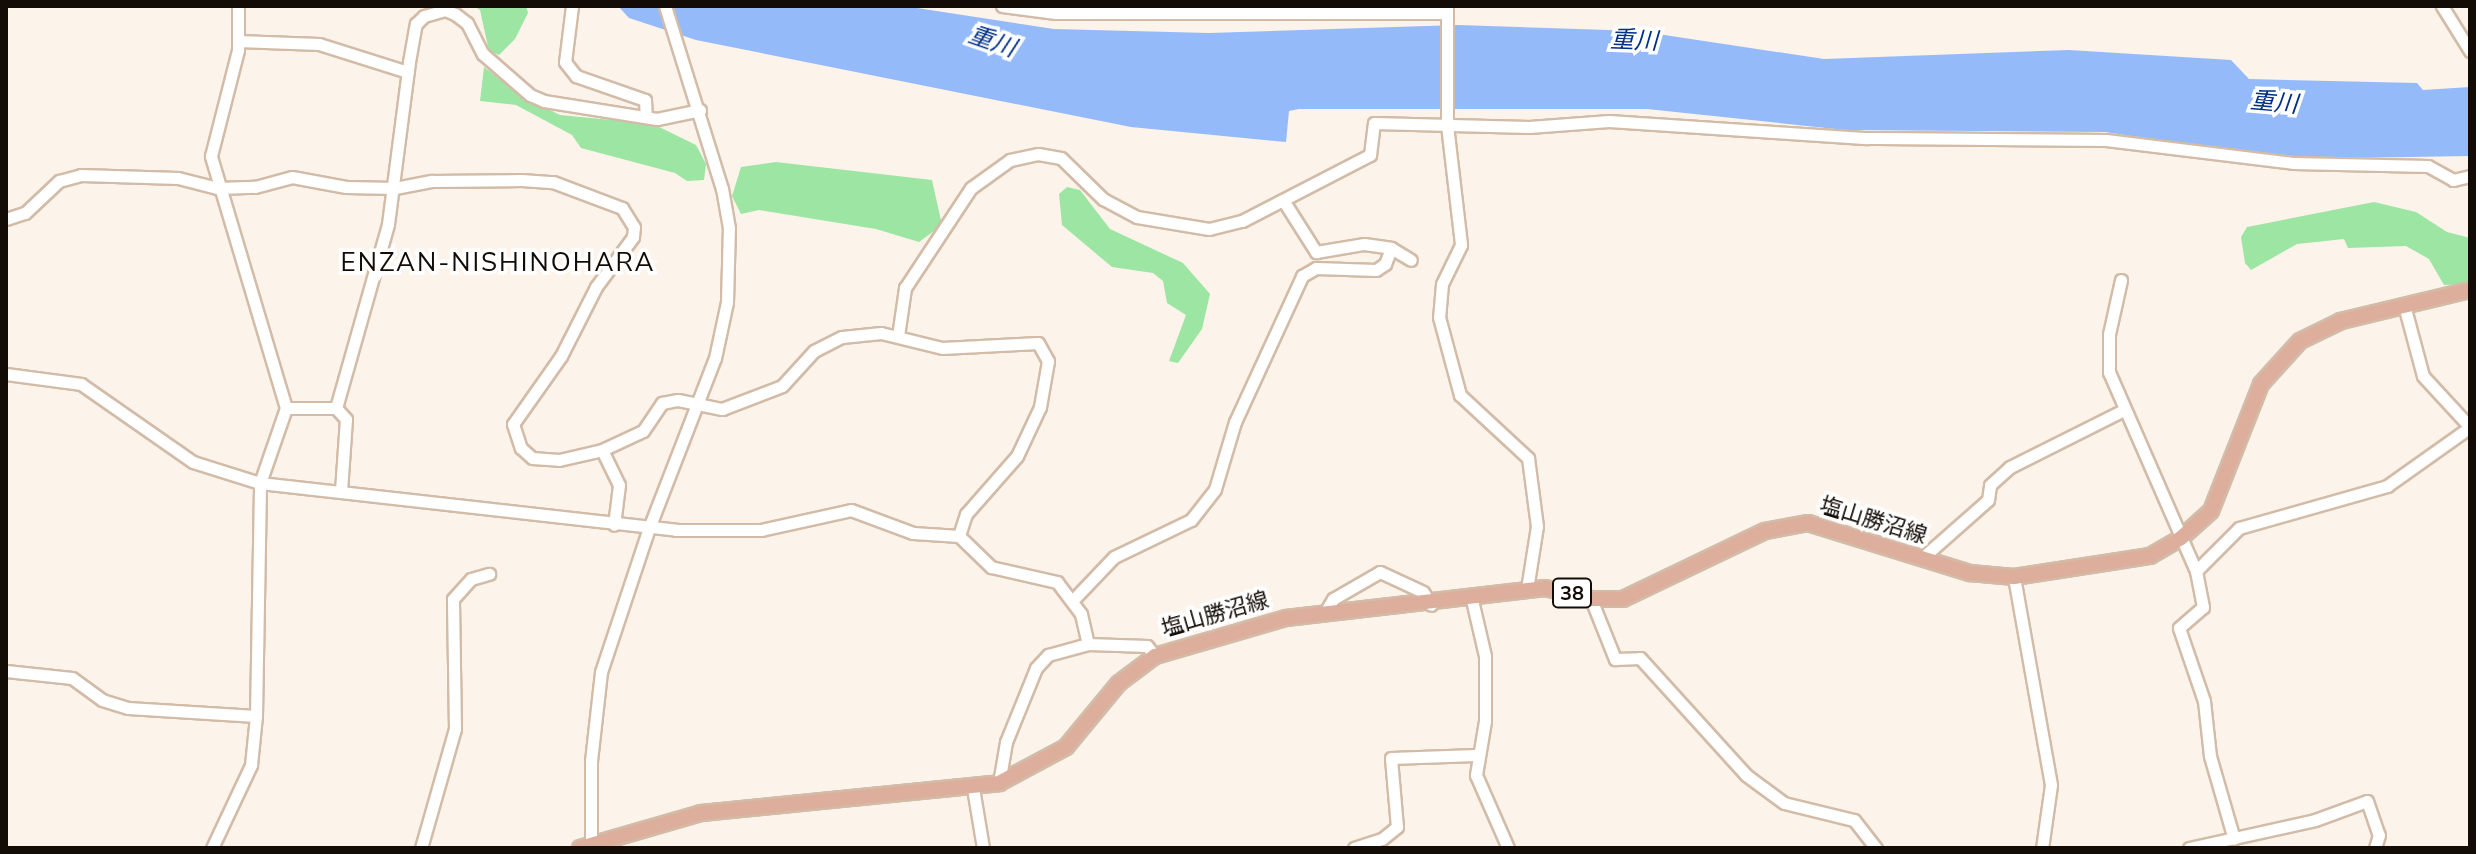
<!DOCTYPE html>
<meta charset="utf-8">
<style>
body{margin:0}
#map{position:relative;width:2476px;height:854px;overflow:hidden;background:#fcf3ea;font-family:"Nunito Sans","Noto Sans JP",sans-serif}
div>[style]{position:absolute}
.green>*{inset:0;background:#9ce5a3}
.water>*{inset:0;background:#95baf9}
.roads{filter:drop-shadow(2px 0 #d2bca8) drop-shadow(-2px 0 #d2bca8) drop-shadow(0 2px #d2bca8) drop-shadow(0 -2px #d2bca8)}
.minor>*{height:11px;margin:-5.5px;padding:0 5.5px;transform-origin:5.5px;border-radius:5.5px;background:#fff}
.major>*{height:14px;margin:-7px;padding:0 7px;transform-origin:7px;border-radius:7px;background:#deae9d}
span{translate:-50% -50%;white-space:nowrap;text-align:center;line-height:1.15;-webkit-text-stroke:7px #fff;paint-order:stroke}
.shield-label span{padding:2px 6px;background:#fff;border:2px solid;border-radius:6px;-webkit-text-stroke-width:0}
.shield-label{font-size:20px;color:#130b05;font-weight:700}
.street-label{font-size:22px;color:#130b05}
.water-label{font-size:24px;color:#002f87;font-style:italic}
.quarter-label{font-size:26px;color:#130b05;letter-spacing:2px}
.frame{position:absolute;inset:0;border:8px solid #130b05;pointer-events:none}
</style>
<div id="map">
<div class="green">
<i style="clip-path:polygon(474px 6px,526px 6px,528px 13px,515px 39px,499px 55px,489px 51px,480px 10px)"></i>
<i style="clip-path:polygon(484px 67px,523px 97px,560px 115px,653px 124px,696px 145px,706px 164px,704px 180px,687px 181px,675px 173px,581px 148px,572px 135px,516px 105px,480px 101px)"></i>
<i style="clip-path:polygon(776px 162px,932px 180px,942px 225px,919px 242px,876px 229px,759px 210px,741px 214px,732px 196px,741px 167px)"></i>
<i style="clip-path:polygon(1067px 187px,1080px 190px,1110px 229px,1183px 263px,1210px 294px,1202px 329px,1178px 363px,1169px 361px,1186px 315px,1167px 303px,1163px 281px,1153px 273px,1112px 267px,1062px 225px,1059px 194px)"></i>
<i style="clip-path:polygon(2374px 202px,2416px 212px,2447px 232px,2470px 238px,2470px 284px,2444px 285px,2429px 259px,2406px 246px,2348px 248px,2344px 239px,2297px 244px,2251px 270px,2245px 263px,2241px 237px,2247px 227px)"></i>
</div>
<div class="water">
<i style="clip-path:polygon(618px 6px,904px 6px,1054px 29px,1209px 33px,1458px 25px,1638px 31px,1824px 59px,2069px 50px,2231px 60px,2249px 79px,2417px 83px,2423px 90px,2470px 87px,2470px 156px,2285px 159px,2105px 132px,1845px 130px,1647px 109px,1299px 109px,1289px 111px,1286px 142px,1131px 127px,696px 40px,629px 18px)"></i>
</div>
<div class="roads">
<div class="minor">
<i style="left:572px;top:6px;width:56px;rotate:97.1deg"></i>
<i style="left:565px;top:62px;width:18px;rotate:52deg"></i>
<i style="left:576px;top:76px;width:73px;rotate:19.2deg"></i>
<i style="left:645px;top:100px;width:17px;rotate:87deg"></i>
<i style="left:1002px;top:6px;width:54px;rotate:7.4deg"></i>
<i style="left:1056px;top:13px;width:391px"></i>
<i style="left:1447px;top:6px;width:119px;rotate:90deg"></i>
<i style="left:1447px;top:125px;width:121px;rotate:83.3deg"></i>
<i style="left:1461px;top:245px;width:43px;rotate:116deg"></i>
<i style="left:1442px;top:284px;width:33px;rotate:95deg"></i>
<i style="left:1439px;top:317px;width:81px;rotate:74.9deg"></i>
<i style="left:1460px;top:395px;width:93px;rotate:42.8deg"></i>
<i style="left:1528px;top:458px;width:69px;rotate:82.5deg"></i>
<i style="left:1537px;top:526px;width:64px;rotate:99deg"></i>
<i style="left:2442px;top:6px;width:53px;rotate:58.1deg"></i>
<i style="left:238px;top:41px;width:81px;rotate:2.1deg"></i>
<i style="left:319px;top:44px;width:93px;rotate:17.5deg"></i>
<i style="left:1283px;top:200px;width:62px;rotate:57.6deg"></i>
<i style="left:1316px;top:252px;width:49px;rotate:-9.5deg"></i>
<i style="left:1364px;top:244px;width:27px;rotate:8deg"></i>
<i style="left:1391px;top:248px;width:23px;rotate:31deg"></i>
<i style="left:6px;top:219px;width:20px;rotate:-18deg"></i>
<i style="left:25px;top:213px;width:47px;rotate:-43.3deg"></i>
<i style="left:59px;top:181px;width:23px;rotate:-15deg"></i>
<i style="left:81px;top:175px;width:97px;rotate:1.8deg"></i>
<i style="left:178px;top:178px;width:40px;rotate:14.4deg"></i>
<i style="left:217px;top:188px;width:38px;rotate:-2deg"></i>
<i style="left:255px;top:187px;width:38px;rotate:-15deg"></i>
<i style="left:292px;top:177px;width:55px;rotate:10.5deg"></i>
<i style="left:346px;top:187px;width:49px;rotate:1.2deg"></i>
<i style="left:395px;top:188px;width:38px;rotate:-11deg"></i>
<i style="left:432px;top:181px;width:89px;rotate:-0.6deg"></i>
<i style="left:521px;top:180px;width:32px;rotate:4deg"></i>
<i style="left:553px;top:182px;width:74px;rotate:20.6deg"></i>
<i style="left:622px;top:208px;width:22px;rotate:58deg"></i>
<i style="left:634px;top:227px;width:10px;rotate:96deg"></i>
<i style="left:633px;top:237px;width:62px;rotate:126.5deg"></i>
<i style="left:596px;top:287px;width:77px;rotate:116.9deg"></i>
<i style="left:561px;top:356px;width:83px;rotate:125.2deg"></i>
<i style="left:513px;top:424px;width:25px;rotate:72deg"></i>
<i style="left:521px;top:448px;width:15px;rotate:42deg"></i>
<i style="left:532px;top:458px;width:27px;rotate:4deg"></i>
<i style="left:559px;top:460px;width:44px;rotate:-13.1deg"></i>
<i style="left:602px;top:450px;width:39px;rotate:64deg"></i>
<i style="left:619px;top:485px;width:40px;rotate:97.1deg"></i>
<i style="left:2121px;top:280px;width:55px;rotate:102.5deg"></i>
<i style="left:2109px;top:334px;width:38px;rotate:90deg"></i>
<i style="left:2109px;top:372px;width:217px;rotate:66.4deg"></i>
<i style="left:2196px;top:571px;width:61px;rotate:-45deg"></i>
<i style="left:2239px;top:528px;width:154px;rotate:-15.8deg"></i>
<i style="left:2387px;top:486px;width:102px;rotate:-35.4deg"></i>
<i style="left:2404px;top:305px;width:73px;rotate:75deg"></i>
<i style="left:2423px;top:376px;width:69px;rotate:47.3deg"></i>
<i style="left:898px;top:336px;width:49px;rotate:-81.7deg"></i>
<i style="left:905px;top:288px;width:120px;rotate:-56.6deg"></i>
<i style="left:971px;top:188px;width:48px;rotate:-35.7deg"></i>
<i style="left:1010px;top:160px;width:29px;rotate:-12deg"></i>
<i style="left:1038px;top:154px;width:23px;rotate:10deg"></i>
<i style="left:1061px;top:158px;width:59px;rotate:44.3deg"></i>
<i style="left:1103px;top:199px;width:38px;rotate:28deg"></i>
<i style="left:1137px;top:217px;width:73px;rotate:9.5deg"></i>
<i style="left:1209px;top:229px;width:34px;rotate:-14deg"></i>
<i style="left:1242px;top:221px;width:144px;rotate:-27.3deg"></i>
<i style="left:1370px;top:155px;width:32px;rotate:-83deg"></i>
<i style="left:1374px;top:123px;width:155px;rotate:1.5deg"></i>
<i style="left:1529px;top:127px;width:80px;rotate:-4.3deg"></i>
<i style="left:1609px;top:121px;width:259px;rotate:3.8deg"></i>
<i style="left:1867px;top:138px;width:239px;rotate:0.5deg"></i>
<i style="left:2106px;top:140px;width:188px;rotate:7deg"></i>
<i style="left:2293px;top:163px;width:135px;rotate:1.3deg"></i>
<i style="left:2428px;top:166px;width:29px;rotate:29deg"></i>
<i style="left:2453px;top:180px;width:17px;rotate:-13deg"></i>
<i style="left:6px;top:374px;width:76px;rotate:7.6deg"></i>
<i style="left:81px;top:384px;width:136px;rotate:34.9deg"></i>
<i style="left:193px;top:462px;width:70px;rotate:17.4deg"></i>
<i style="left:260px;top:483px;width:419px;rotate:6.4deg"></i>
<i style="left:676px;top:530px;width:85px"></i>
<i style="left:761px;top:530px;width:92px;rotate:-12.5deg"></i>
<i style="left:851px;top:510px;width:66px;rotate:20.4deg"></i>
<i style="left:913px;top:533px;width:46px;rotate:3.7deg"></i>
<i style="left:959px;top:536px;width:45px;rotate:44.1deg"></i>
<i style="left:991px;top:567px;width:68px;rotate:12.8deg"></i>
<i style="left:1057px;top:582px;width:40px;rotate:53deg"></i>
<i style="left:1081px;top:614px;width:31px;rotate:77deg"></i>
<i style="left:286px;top:408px;width:50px"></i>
<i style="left:336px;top:408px;width:15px;rotate:48deg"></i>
<i style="left:346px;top:419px;width:71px;rotate:94deg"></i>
<i style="left:336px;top:408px;width:191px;rotate:-74.2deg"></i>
<i style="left:388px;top:224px;width:163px;rotate:-82.6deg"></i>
<i style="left:409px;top:62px;width:39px;rotate:-80deg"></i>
<i style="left:416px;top:24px;width:11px;rotate:-45deg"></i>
<i style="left:424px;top:16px;width:22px;rotate:-16deg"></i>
<i style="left:445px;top:10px;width:11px;rotate:22deg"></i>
<i style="left:455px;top:14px;width:15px;rotate:37deg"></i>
<i style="left:467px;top:23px;width:35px;rotate:63deg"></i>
<i style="left:483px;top:54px;width:62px;rotate:41.1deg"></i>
<i style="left:530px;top:95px;width:15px;rotate:23deg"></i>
<i style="left:544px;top:101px;width:114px;rotate:9.1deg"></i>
<i style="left:657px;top:119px;width:44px;rotate:-11.8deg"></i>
<i style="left:602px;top:450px;width:45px;rotate:-24.9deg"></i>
<i style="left:643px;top:431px;width:34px;rotate:-56deg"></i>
<i style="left:662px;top:403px;width:16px;rotate:-11deg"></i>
<i style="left:678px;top:400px;width:45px;rotate:11.6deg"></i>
<i style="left:722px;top:409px;width:64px;rotate:-21deg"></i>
<i style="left:782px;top:386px;width:47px;rotate:-47.6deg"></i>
<i style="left:814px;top:351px;width:31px;rotate:-27deg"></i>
<i style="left:842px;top:337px;width:39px;rotate:-6deg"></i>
<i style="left:881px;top:333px;width:63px;rotate:13.8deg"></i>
<i style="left:942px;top:348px;width:96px;rotate:-3deg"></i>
<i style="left:1038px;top:343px;width:21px;rotate:61deg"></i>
<i style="left:1048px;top:361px;width:47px;rotate:99.9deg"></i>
<i style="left:1040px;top:407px;width:54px;rotate:115.1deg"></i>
<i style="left:1017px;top:456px;width:77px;rotate:131.3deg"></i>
<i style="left:966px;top:514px;width:23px;rotate:108deg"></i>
<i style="left:1921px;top:559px;width:89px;rotate:-41.4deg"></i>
<i style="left:1988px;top:500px;width:15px;rotate:-82deg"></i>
<i style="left:1990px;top:485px;width:27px;rotate:-42deg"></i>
<i style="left:2010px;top:467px;width:127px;rotate:-26.6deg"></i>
<i style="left:2196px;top:571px;width:37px;rotate:79deg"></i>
<i style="left:2203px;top:607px;width:32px;rotate:139deg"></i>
<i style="left:2179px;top:628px;width:77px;rotate:71.1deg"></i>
<i style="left:2204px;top:701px;width:55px;rotate:83.8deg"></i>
<i style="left:2210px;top:756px;width:86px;rotate:73.9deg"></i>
<i style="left:2014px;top:577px;width:211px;rotate:79.9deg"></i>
<i style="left:2051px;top:785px;width:64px;rotate:98.1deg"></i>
<i style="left:1591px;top:599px;width:65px;rotate:68.2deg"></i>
<i style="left:1615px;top:659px;width:25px;rotate:-2deg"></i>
<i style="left:1640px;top:658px;width:158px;rotate:47.8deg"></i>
<i style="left:1746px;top:775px;width:47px;rotate:36.4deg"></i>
<i style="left:1784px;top:803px;width:72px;rotate:13.7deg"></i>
<i style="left:1854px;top:820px;width:36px;rotate:52deg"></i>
<i style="left:1073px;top:600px;width:59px;rotate:-46.4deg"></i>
<i style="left:1114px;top:557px;width:85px;rotate:-25.7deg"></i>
<i style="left:1191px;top:520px;width:39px;rotate:-52deg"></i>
<i style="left:1215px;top:489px;width:70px;rotate:-73.4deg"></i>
<i style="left:1235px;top:422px;width:161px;rotate:-65.3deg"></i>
<i style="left:1302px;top:276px;width:16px;rotate:-30deg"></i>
<i style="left:1316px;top:268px;width:60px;rotate:1.9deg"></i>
<i style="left:1376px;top:270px;width:11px;rotate:-34deg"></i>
<i style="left:1385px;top:264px;width:17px;rotate:-69deg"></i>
<i style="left:1472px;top:600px;width:57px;rotate:76.9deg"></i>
<i style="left:1485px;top:656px;width:65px;rotate:90deg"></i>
<i style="left:1485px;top:721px;width:55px;rotate:99.5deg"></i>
<i style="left:1476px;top:775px;width:80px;rotate:66.3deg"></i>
<i style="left:1326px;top:611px;width:14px;rotate:-60deg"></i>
<i style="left:1333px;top:599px;width:54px;rotate:-29.9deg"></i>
<i style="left:1380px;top:572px;width:47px;rotate:24.9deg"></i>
<i style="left:1423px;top:592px;width:15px;rotate:58deg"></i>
<i style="left:6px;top:671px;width:66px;rotate:6.1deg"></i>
<i style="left:72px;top:678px;width:37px;rotate:36deg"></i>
<i style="left:102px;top:700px;width:27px;rotate:17deg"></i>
<i style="left:128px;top:708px;width:128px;rotate:3.6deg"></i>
<i style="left:999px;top:783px;width:42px;rotate:-80.3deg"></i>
<i style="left:1006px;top:742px;width:80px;rotate:-67.9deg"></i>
<i style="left:1036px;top:668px;width:18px;rotate:-47deg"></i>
<i style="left:1048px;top:655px;width:41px;rotate:-15.4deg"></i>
<i style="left:1088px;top:644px;width:59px;rotate:1.9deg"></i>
<i style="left:1147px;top:646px;width:13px;rotate:51deg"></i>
<i style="left:973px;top:788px;width:61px;rotate:80.5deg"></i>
<i style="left:212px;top:848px;width:92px;rotate:-64.8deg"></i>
<i style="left:251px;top:765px;width:49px;rotate:-84.2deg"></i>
<i style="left:256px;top:716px;width:233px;rotate:-89deg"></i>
<i style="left:260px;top:483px;width:79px;rotate:-70.9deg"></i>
<i style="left:286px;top:408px;width:263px;rotate:-106.6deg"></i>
<i style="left:211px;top:156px;width:109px;rotate:-75.7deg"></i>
<i style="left:238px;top:50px;width:44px;rotate:-90deg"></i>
<i style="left:421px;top:848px;width:124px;rotate:-74.1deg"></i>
<i style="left:455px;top:729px;width:130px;rotate:-90.9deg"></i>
<i style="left:453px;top:599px;width:27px;rotate:-48deg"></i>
<i style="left:471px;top:579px;width:19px;rotate:-16deg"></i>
<i style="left:591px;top:848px;width:87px;rotate:-90deg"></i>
<i style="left:591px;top:761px;width:90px;rotate:-83.6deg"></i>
<i style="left:601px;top:672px;width:152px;rotate:-71.6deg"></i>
<i style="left:649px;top:528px;width:182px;rotate:-68.8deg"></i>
<i style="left:715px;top:358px;width:57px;rotate:-77.9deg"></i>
<i style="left:727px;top:302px;width:74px;rotate:-88.5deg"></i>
<i style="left:729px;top:228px;width:40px;rotate:-100deg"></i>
<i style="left:722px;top:189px;width:192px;rotate:-107.3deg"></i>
<i style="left:1354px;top:848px;width:29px;rotate:-18deg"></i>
<i style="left:1382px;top:839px;width:19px;rotate:-39deg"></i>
<i style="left:1397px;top:827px;width:69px;rotate:-95deg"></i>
<i style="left:1391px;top:758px;width:85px;rotate:-2deg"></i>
<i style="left:2189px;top:848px;width:129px;rotate:-12.5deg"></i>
<i style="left:2315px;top:820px;width:55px;rotate:-20.1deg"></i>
<i style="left:2367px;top:801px;width:36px;rotate:71deg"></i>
<i style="left:2379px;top:835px;width:14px;rotate:107deg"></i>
</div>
<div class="major">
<i style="left:580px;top:848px;width:126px;rotate:-16.1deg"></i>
<i style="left:701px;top:813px;width:300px;rotate:-5.7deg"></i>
<i style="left:999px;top:783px;width:76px;rotate:-28.2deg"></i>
<i style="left:1066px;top:747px;width:83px;rotate:-50.4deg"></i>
<i style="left:1119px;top:683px;width:45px;rotate:-36.9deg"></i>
<i style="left:1155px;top:656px;width:136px;rotate:-16.2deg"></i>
<i style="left:1286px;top:618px;width:261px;rotate:-6.6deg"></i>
<i style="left:1545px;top:588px;width:47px;rotate:13.4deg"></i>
<i style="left:1591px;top:599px;width:32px"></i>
<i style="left:1623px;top:599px;width:157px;rotate:-25.6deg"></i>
<i style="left:1765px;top:531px;width:44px;rotate:-10.5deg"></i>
<i style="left:1808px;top:523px;width:170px;rotate:17.2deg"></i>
<i style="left:1970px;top:573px;width:44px;rotate:5.2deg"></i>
<i style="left:2014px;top:577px;width:138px;rotate:-8.8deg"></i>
<i style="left:2150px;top:556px;width:36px;rotate:-30deg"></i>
<i style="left:2181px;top:538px;width:40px;rotate:-42deg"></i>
<i style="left:2211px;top:511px;width:136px;rotate:-68.5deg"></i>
<i style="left:2261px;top:384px;width:58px;rotate:-47.8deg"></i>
<i style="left:2300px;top:341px;width:46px;rotate:-26deg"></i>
<i style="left:2341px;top:321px;width:133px;rotate:-13.5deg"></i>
</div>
</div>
<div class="shield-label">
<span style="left:1572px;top:593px">38</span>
</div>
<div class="street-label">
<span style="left:1873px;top:521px;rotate:17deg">塩山勝沼線</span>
<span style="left:1215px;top:615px;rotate:-16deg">塩山勝沼線</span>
</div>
<div class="water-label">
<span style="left:1634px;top:41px;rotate:2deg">重川</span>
<span style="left:992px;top:42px;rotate:19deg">重川</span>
<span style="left:2274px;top:103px;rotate:5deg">重川</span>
</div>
<div class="quarter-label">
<span style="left:498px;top:263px">ENZAN-NISHINOHARA</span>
</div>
<div class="frame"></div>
</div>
